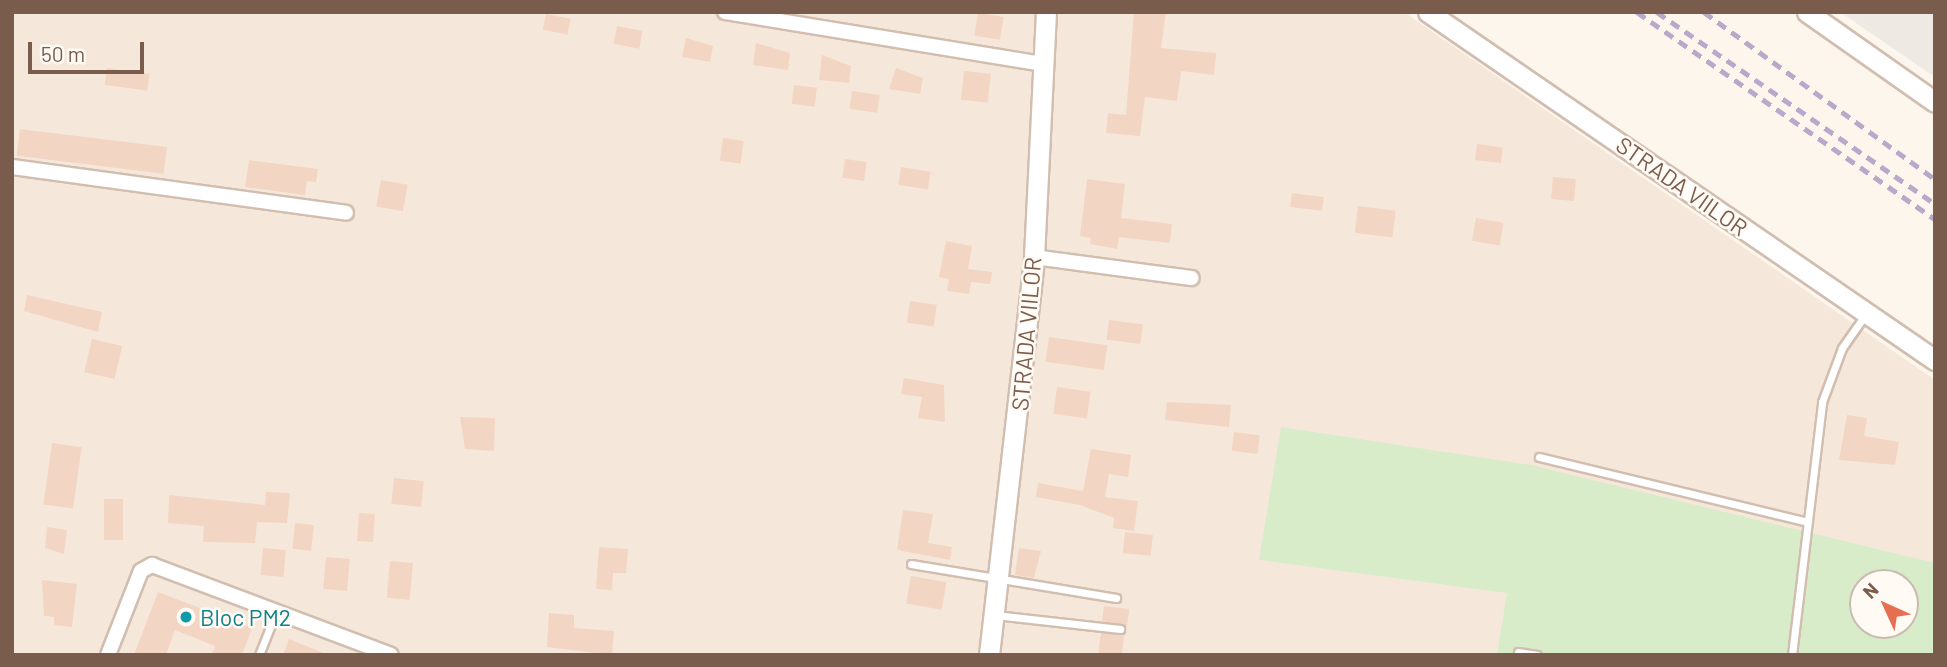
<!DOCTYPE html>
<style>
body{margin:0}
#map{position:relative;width:1947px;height:667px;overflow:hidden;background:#fdf6ec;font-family:Barlow,sans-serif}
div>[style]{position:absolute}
.residential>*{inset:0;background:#f5e8da}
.industrial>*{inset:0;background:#efe9e4}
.green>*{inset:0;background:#d8ecc9}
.building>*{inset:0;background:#f3d5c3;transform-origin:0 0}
.roads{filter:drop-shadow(2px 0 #d1beb0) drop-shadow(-2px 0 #d1beb0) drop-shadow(0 2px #d1beb0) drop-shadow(0 -2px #d1beb0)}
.service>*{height:7px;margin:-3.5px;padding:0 3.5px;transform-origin:3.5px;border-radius:3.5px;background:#fff}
.minor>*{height:14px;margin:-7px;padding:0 7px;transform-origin:7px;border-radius:7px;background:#fff}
.secondary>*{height:19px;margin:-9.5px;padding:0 9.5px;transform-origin:9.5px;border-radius:9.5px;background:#fff}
.rail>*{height:4.5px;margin-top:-2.25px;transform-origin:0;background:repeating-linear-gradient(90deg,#b9a8c9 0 10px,transparent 0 17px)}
.dots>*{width:19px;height:19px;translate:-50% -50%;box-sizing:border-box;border:4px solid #fffaf3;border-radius:50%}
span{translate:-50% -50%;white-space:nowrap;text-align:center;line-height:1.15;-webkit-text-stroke:5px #fffaf3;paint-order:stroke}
.street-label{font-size:23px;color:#7a5c4d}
.culture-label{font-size:23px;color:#0d838f}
.left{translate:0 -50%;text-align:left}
.frame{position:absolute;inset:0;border:14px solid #7a5c4d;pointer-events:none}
.north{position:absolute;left:1849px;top:569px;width:70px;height:70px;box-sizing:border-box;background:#fffaf3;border:2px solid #cabbb1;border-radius:50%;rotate:315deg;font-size:19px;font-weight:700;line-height:28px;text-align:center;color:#7a5c4d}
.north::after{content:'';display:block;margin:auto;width:24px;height:32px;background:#e76f51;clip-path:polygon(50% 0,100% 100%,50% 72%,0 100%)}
.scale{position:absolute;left:28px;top:42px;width:116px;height:32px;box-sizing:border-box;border:4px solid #7a5c4d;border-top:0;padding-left:9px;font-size:21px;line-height:24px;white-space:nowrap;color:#7a5c4d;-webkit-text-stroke:5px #fffaf3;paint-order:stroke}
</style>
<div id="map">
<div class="residential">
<i style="clip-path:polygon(evenodd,12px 12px,1404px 12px,1935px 380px,1935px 655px,12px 655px,12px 12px,1863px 583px,1905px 583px,1905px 625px,1863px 625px,1863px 583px)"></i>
</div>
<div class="industrial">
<i style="clip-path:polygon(1840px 12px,1935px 12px,1935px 77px)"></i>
</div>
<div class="green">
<i style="clip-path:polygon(evenodd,1281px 427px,1531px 465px,1935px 563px,1935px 655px,1497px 655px,1507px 593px,1259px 560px,1281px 427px,1863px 583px,1905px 583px,1905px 625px,1863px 625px,1863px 583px)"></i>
</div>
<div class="building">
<i style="clip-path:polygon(1134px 12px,1166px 12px,1161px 48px,1216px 53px,1214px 75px,1181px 71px,1177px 101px,1145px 97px,1140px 136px,1106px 133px,1108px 113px,1126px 115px)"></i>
<i style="left:978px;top:13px;width:26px;height:23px;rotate:9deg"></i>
<i style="left:546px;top:14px;width:25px;height:16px;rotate:11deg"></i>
<i style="left:617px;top:26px;width:26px;height:18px;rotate:11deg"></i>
<i style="clip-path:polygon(686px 38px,713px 46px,710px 62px,682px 57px)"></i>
<i style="clip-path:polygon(756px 43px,790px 53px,788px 70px,753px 65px)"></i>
<i style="clip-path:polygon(822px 55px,851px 66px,849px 83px,819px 80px)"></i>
<i style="left:107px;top:68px;width:43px;height:17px;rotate:8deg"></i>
<i style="clip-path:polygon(896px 68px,923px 78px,920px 94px,889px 89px)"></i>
<i style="left:964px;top:71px;width:27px;height:29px;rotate:6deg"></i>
<i style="left:794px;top:85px;width:23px;height:19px;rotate:7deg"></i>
<i style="left:852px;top:91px;width:28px;height:18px;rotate:8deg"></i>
<i style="left:20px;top:129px;width:148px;height:27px;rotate:7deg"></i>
<i style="left:723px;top:138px;width:21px;height:23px;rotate:8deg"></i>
<i style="left:1477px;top:144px;width:26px;height:16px;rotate:7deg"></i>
<i style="left:845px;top:159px;width:22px;height:19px;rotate:8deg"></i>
<i style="clip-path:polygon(249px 160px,318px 169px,316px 182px,307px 181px,305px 195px,245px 187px)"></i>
<i style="left:901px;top:167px;width:30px;height:18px;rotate:9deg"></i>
<i style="left:1553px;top:177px;width:23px;height:22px;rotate:5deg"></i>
<i style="clip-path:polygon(1087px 179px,1125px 184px,1121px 218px,1172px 224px,1170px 243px,1119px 237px,1117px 249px,1090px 244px,1091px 238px,1080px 236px)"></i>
<i style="left:381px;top:180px;width:27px;height:27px;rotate:10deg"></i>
<i style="left:1292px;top:193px;width:32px;height:14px;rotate:7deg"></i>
<i style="left:1358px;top:206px;width:38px;height:27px;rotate:7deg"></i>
<i style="left:1476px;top:218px;width:28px;height:23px;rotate:10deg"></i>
<i style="clip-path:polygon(946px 241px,972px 246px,968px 269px,992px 272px,990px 284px,971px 282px,969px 294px,947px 291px,949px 279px,939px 277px)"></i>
<i style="clip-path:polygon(27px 295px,102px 312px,98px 332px,24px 311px)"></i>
<i style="left:910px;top:301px;width:27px;height:22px;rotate:8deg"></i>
<i style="left:1109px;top:320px;width:34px;height:20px;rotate:7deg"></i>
<i style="left:1049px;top:337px;width:59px;height:25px;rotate:8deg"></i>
<i style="left:92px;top:339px;width:31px;height:34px;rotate:13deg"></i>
<i style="clip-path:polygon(904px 378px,944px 385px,945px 422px,918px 418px,922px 397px,901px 394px)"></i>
<i style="left:1057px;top:387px;width:34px;height:27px;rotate:8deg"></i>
<i style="clip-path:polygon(1167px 402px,1231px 405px,1229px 427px,1165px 420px)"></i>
<i style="clip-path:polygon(1847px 415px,1867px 418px,1864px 436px,1899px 442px,1895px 465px,1839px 460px)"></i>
<i style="clip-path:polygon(460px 417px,495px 418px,494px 451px,465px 449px)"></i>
<i style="left:1234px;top:432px;width:26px;height:19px;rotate:7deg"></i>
<i style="left:52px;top:443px;width:30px;height:62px;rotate:8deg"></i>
<i style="clip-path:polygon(1091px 449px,1131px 455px,1128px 477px,1109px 474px,1105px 497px,1138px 501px,1134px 531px,1113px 528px,1114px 518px,1080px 505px,1036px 497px,1038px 483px,1083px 491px)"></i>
<i style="left:394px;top:478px;width:30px;height:26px;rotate:6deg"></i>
<i style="clip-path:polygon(266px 492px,290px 493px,287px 523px,257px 522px,255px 543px,203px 542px,204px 526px,168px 523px,169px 495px,265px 505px)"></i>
<i style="left:104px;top:499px;width:19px;height:41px"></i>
<i style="clip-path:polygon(903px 510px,933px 514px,928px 543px,952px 547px,950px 560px,897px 550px)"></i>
<i style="left:359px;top:513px;width:16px;height:28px;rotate:4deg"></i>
<i style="left:295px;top:523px;width:19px;height:26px;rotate:6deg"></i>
<i style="clip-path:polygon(47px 527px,67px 530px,64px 554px,45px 548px)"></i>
<i style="left:1125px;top:532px;width:28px;height:21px;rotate:6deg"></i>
<i style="clip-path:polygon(599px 547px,628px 549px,626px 573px,613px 573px,612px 590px,596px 589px)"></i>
<i style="left:263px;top:548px;width:23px;height:27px;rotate:5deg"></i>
<i style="clip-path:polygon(1019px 548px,1041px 551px,1034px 578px,1015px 575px)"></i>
<i style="left:326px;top:557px;width:24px;height:32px;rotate:5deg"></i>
<i style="left:390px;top:561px;width:23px;height:37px;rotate:5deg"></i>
<i style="left:911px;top:576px;width:36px;height:28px;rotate:10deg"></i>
<i style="clip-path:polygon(42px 580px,77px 584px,72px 627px,54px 625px,54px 617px,44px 616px)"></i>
<i style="clip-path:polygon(158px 592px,252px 628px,242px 655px,212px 655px,215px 646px,175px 630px,166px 655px,134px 655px)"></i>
<i style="clip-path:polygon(1104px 606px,1129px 609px,1127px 627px,1102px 621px)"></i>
<i style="clip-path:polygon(549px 613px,574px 615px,574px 628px,614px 631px,612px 655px,547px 647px)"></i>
<i style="clip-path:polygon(1101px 633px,1124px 633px,1122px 655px,1098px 655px)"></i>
<i style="clip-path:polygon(289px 639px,326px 654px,326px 655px,283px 655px)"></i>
</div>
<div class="roads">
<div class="service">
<i style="left:1539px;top:457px;width:276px;rotate:13.6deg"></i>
<i style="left:911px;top:564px;width:208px;rotate:9.4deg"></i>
<i style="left:995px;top:615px;width:126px;rotate:6.4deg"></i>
<i style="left:1518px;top:652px;width:19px;rotate:9deg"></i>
<i style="left:259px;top:655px;width:46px;rotate:-68.4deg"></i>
<i style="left:1792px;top:655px;width:255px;rotate:-83.2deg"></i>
<i style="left:1822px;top:402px;width:58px;rotate:-69.7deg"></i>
<i style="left:1842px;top:348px;width:40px;rotate:-55.1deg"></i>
</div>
<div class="minor">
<i style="left:725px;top:12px;width:322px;rotate:9.3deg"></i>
<i style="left:12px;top:167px;width:337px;rotate:7.8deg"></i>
<i style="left:1034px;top:257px;width:159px;rotate:7.6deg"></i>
<i style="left:108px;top:655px;width:90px;rotate:-68.6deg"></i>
<i style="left:141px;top:571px;width:13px;rotate:-29deg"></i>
<i style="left:152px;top:565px;width:255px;rotate:20.6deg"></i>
</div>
<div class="secondary">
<i style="left:1428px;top:12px;width:615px;rotate:34.47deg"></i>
<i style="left:1807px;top:12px;width:156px;rotate:35.1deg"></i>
<i style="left:989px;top:655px;width:401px;rotate:-83.5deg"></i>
<i style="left:1034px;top:257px;width:245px;rotate:-87.2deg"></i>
</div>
</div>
<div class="rail">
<i style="left:1637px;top:12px;width:363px;rotate:34.8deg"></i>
<i style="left:1657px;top:12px;width:338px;rotate:34.6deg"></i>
<i style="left:1704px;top:12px;width:285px;rotate:35.9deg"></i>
</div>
<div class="dots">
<i style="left:186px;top:617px;background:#0f9aa8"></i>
</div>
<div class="street-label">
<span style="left:1682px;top:186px;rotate:35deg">STRADA VIILOR</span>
<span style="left:1026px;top:334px;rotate:-85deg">STRADA VIILOR</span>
</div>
<div class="culture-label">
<span class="left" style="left:200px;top:617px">Bloc PM2</span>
</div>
<div class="frame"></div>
<div class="north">N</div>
<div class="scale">50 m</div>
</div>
